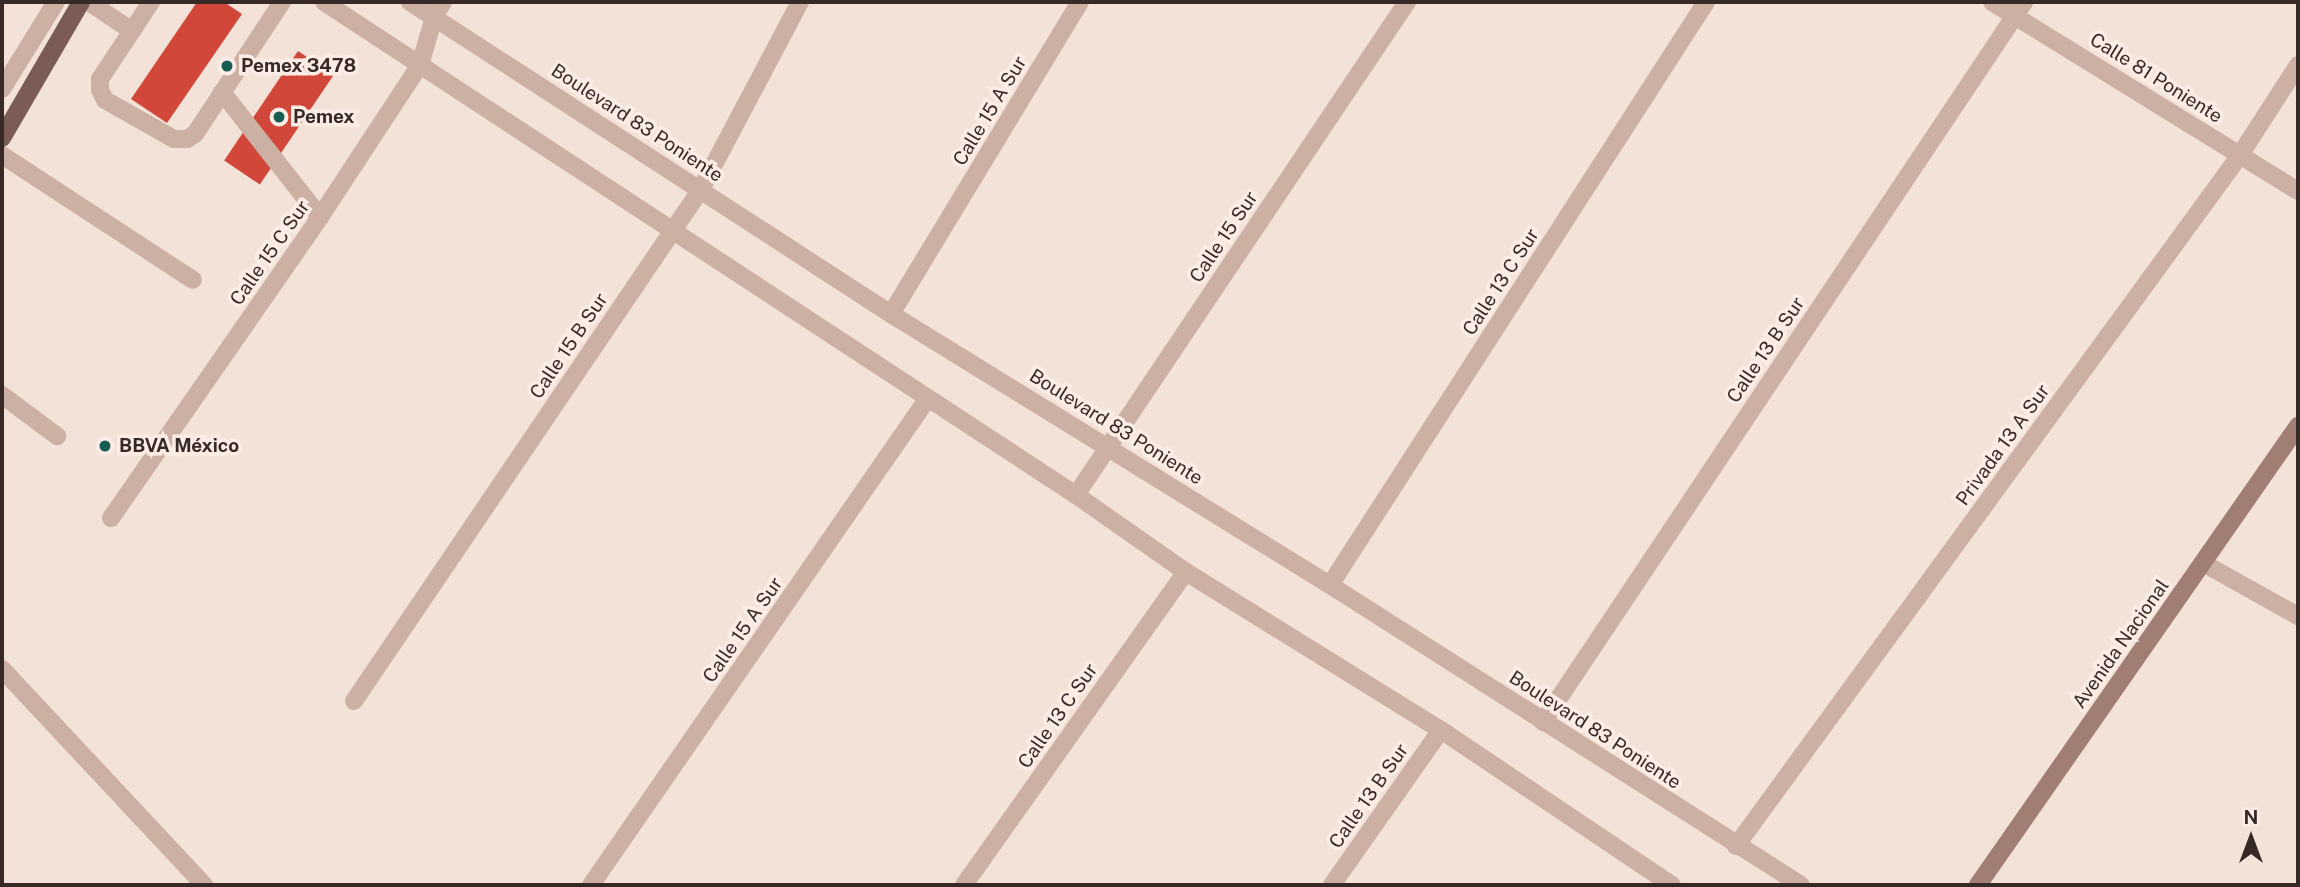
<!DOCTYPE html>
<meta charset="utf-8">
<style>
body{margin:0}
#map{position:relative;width:2300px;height:887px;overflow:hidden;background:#f3e2d8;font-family:"Public Sans",sans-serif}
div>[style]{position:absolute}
.building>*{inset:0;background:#d14739;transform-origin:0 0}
.service>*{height:18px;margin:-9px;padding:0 9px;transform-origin:9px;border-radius:9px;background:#ccb0a3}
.minor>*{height:18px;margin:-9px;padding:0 9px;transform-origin:9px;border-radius:9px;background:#ccb0a3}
.tertiary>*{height:18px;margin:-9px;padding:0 9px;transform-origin:9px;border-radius:9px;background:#ccb0a3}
.secondary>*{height:18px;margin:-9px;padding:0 9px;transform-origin:9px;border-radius:9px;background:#a07e74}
.primary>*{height:18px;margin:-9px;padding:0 9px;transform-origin:9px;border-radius:9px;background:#7a5c55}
.dots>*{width:19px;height:19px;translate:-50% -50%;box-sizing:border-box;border:4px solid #fbede5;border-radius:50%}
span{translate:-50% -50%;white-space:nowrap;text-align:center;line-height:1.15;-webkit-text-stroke:7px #fbede5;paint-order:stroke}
.poi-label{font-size:19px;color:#372926;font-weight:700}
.left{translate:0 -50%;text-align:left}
.street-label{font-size:19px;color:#372926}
.frame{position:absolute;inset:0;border:4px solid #372926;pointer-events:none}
.north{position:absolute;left:2216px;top:803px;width:70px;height:70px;-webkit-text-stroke:5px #fbede5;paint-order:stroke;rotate:0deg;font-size:19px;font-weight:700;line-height:28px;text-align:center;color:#372926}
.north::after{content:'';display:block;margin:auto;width:24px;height:32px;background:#372926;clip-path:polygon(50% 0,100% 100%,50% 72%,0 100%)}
</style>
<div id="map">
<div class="building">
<i style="clip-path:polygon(197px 2px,224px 2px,242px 14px,167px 123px,131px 99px)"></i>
<i style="left:298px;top:51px;width:43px;height:132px;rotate:34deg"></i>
</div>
<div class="service">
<i style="left:89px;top:2px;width:52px;rotate:34deg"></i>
<i style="left:151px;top:2px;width:92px;rotate:123.5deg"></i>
<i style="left:100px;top:79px;width:11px;rotate:90deg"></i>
<i style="left:100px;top:90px;width:11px;rotate:63deg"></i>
<i style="left:105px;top:100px;width:79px;rotate:29.5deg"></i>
<i style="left:174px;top:139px;width:13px"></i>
<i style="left:187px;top:139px;width:9px;rotate:-32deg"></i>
<i style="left:195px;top:134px;width:158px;rotate:-56.6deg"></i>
<i style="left:2px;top:89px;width:102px;rotate:-58.2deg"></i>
<i style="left:222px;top:92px;width:159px;rotate:51.9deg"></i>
<i style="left:2px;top:155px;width:228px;rotate:33.2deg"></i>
<i style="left:2px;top:395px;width:69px;rotate:36.7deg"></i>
</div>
<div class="minor">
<i style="left:1992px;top:2px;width:360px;rotate:31.7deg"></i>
<i style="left:891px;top:314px;width:365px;rotate:-58.8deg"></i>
<i style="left:1076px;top:495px;width:594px;rotate:-56.12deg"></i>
<i style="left:111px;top:518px;width:366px;rotate:-55.2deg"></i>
<i style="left:320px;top:217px;width:182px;rotate:-56.7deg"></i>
<i style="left:420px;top:65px;width:50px;rotate:-73.7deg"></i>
<i style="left:434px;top:17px;width:17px;rotate:-59deg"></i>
<i style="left:2203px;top:563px;width:109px;rotate:29.2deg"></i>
<i style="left:1330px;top:585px;width:694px;rotate:-57.18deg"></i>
<i style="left:2px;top:669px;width:296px;rotate:46.9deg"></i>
<i style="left:354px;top:701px;width:619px;rotate:-55.87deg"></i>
<i style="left:701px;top:189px;width:212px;rotate:-62.1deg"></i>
<i style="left:1543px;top:722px;width:866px;rotate:-56.25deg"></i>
<i style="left:1736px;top:846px;width:855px;rotate:-53.89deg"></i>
<i style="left:2240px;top:155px;width:107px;rotate:-57.2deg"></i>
<i style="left:591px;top:885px;width:592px;rotate:-55.32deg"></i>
<i style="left:964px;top:885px;width:384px;rotate:-54.7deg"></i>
<i style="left:1332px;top:885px;width:189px;rotate:-54.9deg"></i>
</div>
<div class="tertiary">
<i style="left:324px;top:2px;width:899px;rotate:33.25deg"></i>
<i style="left:1076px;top:495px;width:134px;rotate:35deg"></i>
<i style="left:1186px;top:572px;width:300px;rotate:31.8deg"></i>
<i style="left:1441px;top:730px;width:278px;rotate:33.9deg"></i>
<i style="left:410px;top:2px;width:573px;rotate:32.97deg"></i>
<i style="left:891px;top:314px;width:516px;rotate:31.69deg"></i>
<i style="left:1330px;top:585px;width:558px;rotate:32.49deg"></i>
</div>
<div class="secondary">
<i style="left:1978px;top:885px;width:560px;rotate:-55.12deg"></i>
</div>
<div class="primary">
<i style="left:2px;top:138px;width:157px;rotate:-59.8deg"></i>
</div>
<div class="dots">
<i style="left:227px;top:66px;background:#185c56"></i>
<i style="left:279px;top:117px;background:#185c56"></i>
<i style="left:105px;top:446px;background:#185c56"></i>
</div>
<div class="poi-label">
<span class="left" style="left:241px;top:66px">Pemex 3478</span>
<span class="left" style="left:293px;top:117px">Pemex</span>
<span class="left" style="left:119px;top:446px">BBVA México</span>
</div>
<div class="street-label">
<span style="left:2156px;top:78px;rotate:32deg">Calle 81 Poniente</span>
<span style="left:990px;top:111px;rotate:-59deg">Calle 15 A Sur</span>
<span style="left:637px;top:123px;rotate:33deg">Boulevard 83 Poniente</span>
<span style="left:1224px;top:237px;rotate:-56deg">Calle 15 Sur</span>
<span style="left:270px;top:253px;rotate:-55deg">Calle 15 C Sur</span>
<span style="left:1501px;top:282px;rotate:-57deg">Calle 13 C Sur</span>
<span style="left:569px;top:346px;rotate:-56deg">Calle 15 B Sur</span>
<span style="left:1766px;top:350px;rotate:-56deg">Calle 13 B Sur</span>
<span style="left:1116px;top:427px;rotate:32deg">Boulevard 83 Poniente</span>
<span style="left:2003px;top:445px;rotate:-54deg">Privada 13 A Sur</span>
<span style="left:743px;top:630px;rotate:-55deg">Calle 15 A Sur</span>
<span style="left:2121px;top:644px;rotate:-55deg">Avenida Nacional</span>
<span style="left:1058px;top:716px;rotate:-55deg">Calle 13 C Sur</span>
<span style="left:1595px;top:730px;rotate:33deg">Boulevard 83 Poniente</span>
<span style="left:1369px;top:796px;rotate:-55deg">Calle 13 B Sur</span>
</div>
<div class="frame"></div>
<div class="north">N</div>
</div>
